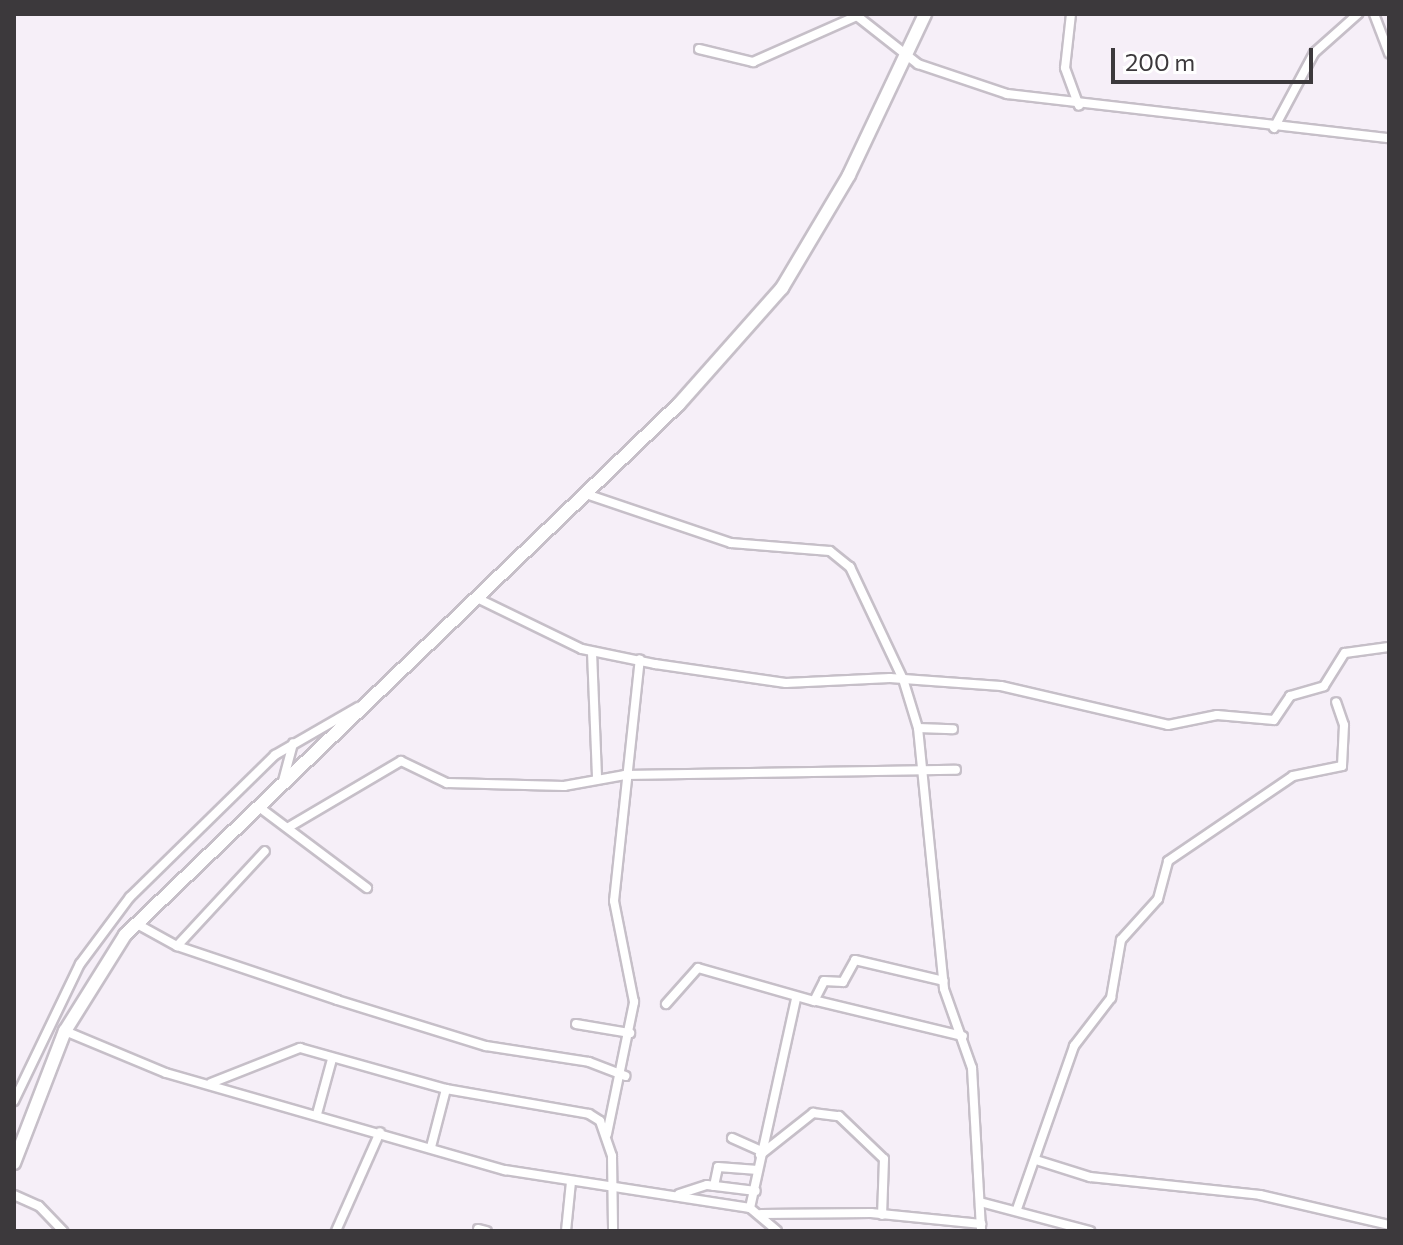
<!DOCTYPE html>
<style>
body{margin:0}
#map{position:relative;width:1403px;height:1245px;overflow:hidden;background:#f6eff8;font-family:Commissioner,sans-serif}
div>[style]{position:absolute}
.roads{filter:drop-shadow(2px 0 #c6bfc8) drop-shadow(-2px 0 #c6bfc8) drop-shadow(0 2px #c6bfc8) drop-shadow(0 -2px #c6bfc8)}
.street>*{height:8px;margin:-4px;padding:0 4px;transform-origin:4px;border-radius:4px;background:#fff}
.primary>*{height:12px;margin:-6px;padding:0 6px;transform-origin:6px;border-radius:6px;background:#fff}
span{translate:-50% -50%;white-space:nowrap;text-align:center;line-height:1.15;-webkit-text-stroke:7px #fff;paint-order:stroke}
.frame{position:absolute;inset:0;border:16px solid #3c393c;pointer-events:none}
.scale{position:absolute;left:1111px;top:48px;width:202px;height:36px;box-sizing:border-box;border:4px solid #3c393c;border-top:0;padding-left:10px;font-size:24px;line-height:28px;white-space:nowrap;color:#3c393c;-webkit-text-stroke:6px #fff;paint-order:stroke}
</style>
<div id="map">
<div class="roads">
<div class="street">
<i style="left:1071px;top:14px;width:54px;rotate:96.3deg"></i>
<i style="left:1065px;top:68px;width:40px;rotate:69.8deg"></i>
<i style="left:1374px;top:14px;width:42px;rotate:69deg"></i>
<i style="left:699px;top:49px;width:56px;rotate:13.5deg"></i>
<i style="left:753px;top:62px;width:114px;rotate:-23.9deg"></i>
<i style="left:857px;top:16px;width:78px;rotate:38.2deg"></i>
<i style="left:918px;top:64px;width:94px;rotate:18.6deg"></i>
<i style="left:1007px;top:94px;width:385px;rotate:6.6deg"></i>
<i style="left:1274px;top:128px;width:85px;rotate:-61.9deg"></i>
<i style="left:1314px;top:53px;width:59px;rotate:-41.6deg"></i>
<i style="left:586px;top:494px;width:153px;rotate:18.7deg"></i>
<i style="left:731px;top:543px;width:99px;rotate:4.6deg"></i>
<i style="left:830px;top:551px;width:26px;rotate:39deg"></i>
<i style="left:850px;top:567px;width:124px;rotate:64.7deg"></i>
<i style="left:903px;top:679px;width:51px;rotate:73deg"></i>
<i style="left:918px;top:728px;width:262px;rotate:84.3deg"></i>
<i style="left:944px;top:989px;width:84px;rotate:70.5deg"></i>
<i style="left:972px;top:1068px;width:163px;rotate:86.8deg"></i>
<i style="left:479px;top:599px;width:114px;rotate:25.9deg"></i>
<i style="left:582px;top:649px;width:75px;rotate:11.6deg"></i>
<i style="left:655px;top:664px;width:132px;rotate:8.3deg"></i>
<i style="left:786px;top:683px;width:104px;rotate:-2.8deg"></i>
<i style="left:890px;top:678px;width:111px;rotate:4.1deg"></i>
<i style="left:1001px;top:686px;width:171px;rotate:13.1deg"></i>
<i style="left:1168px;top:725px;width:50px;rotate:-11.5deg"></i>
<i style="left:1217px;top:715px;width:57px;rotate:5deg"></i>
<i style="left:1274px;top:720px;width:29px;rotate:-56deg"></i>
<i style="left:1290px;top:696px;width:35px;rotate:-16deg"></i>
<i style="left:1324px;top:686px;width:39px;rotate:-58deg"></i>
<i style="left:1345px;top:653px;width:44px;rotate:-7.8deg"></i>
<i style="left:592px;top:652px;width:127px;rotate:87.7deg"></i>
<i style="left:918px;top:728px;width:35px;rotate:2deg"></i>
<i style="left:283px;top:781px;width:39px;rotate:-75deg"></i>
<i style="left:259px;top:807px;width:135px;rotate:36.9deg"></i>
<i style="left:289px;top:827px;width:130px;rotate:-30.5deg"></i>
<i style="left:401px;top:761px;width:51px;rotate:25.6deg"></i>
<i style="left:447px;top:783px;width:117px;rotate:1.5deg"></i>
<i style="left:564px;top:786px;width:62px;rotate:-10.2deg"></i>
<i style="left:625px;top:775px;width:331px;rotate:-0.9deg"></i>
<i style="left:137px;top:924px;width:46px;rotate:28.8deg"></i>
<i style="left:177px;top:946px;width:169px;rotate:18.6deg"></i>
<i style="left:337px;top:1000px;width:156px;rotate:17.2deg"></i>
<i style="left:486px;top:1046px;width:104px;rotate:8.8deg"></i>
<i style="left:589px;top:1062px;width:39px;rotate:21deg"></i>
<i style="left:177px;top:946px;width:129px;rotate:-47.2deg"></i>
<i style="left:817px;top:1001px;width:150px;rotate:13.5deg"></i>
<i style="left:666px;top:1004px;width:48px;rotate:-48.4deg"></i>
<i style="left:698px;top:968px;width:121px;rotate:15.9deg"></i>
<i style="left:814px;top:1001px;width:22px;rotate:-63deg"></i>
<i style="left:824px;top:981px;width:19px;rotate:3deg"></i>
<i style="left:843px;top:982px;width:25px;rotate:-61deg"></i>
<i style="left:855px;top:960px;width:91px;rotate:13.3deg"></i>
<i style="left:576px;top:1024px;width:55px;rotate:9.5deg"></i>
<i style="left:65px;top:1031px;width:109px;rotate:22.6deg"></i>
<i style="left:166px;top:1073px;width:353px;rotate:16deg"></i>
<i style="left:505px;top:1170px;width:248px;rotate:8.8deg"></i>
<i style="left:750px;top:1208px;width:35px;rotate:40deg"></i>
<i style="left:211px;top:1083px;width:96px;rotate:-21.5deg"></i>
<i style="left:300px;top:1048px;width:152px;rotate:15.7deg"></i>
<i style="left:446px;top:1089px;width:145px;rotate:9.9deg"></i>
<i style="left:589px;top:1114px;width:13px;rotate:32deg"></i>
<i style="left:600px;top:1121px;width:37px;rotate:71deg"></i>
<i style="left:612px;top:1156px;width:75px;rotate:89.2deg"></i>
<i style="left:14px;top:1101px;width:152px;rotate:-64.3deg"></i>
<i style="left:80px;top:964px;width:84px;rotate:-53.3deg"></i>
<i style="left:130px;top:897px;width:203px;rotate:-44.4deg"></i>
<i style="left:275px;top:755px;width:96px;rotate:-30deg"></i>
<i style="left:317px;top:1114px;width:57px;rotate:-74.7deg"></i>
<i style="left:607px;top:1134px;width:135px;rotate:-78.4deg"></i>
<i style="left:634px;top:1002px;width:103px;rotate:-101.2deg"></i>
<i style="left:614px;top:901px;width:243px;rotate:-83.9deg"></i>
<i style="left:732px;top:1138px;width:32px;rotate:24deg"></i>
<i style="left:431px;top:1147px;width:60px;rotate:-75.5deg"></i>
<i style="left:760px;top:1155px;width:68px;rotate:-38.4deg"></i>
<i style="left:813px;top:1113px;width:26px;rotate:7deg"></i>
<i style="left:839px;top:1116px;width:62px;rotate:43.7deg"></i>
<i style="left:884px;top:1159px;width:56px;rotate:92deg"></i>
<i style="left:1036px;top:1160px;width:57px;rotate:17.5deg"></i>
<i style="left:1090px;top:1177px;width:171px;rotate:6deg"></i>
<i style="left:1260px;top:1195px;width:132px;rotate:13.1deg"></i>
<i style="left:714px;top:1186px;width:19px;rotate:-78deg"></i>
<i style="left:718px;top:1167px;width:40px;rotate:4.3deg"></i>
<i style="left:679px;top:1194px;width:29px;rotate:-18deg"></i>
<i style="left:707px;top:1185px;width:49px;rotate:7deg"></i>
<i style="left:14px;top:1195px;width:27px;rotate:24deg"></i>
<i style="left:39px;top:1206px;width:35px;rotate:46deg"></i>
<i style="left:980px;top:1202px;width:114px;rotate:14.8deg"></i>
<i style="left:750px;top:1208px;width:214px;rotate:-77.6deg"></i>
<i style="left:1017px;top:1209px;width:173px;rotate:-70.7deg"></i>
<i style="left:1074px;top:1046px;width:61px;rotate:-52.4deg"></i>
<i style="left:1111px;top:998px;width:59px;rotate:-80.2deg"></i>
<i style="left:1121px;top:940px;width:55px;rotate:-47.9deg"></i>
<i style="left:1158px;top:899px;width:39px;rotate:-75deg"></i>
<i style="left:1168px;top:861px;width:151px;rotate:-34.2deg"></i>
<i style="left:1293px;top:776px;width:50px;rotate:-11.5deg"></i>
<i style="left:1342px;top:766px;width:41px;rotate:-87.2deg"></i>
<i style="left:1344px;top:725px;width:24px;rotate:-109deg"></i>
<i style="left:761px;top:1214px;width:110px;rotate:-0.5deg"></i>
<i style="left:871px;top:1213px;width:111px;rotate:5.7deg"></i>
<i style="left:478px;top:1229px;width:9px;rotate:13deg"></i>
<i style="left:336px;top:1231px;width:108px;rotate:-66deg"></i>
<i style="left:566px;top:1231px;width:49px;rotate:-84.2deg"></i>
</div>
<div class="primary">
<i style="left:14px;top:1163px;width:142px;rotate:-68.9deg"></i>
<i style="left:65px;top:1031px;width:113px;rotate:-58deg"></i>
<i style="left:125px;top:935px;width:767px;rotate:-43.79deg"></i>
<i style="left:679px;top:404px;width:155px;rotate:-48.4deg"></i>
<i style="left:782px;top:288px;width:131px;rotate:-59.3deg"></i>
<i style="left:849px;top:175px;width:178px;rotate:-64.7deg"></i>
</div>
</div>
<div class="frame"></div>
<div class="scale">200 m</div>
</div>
